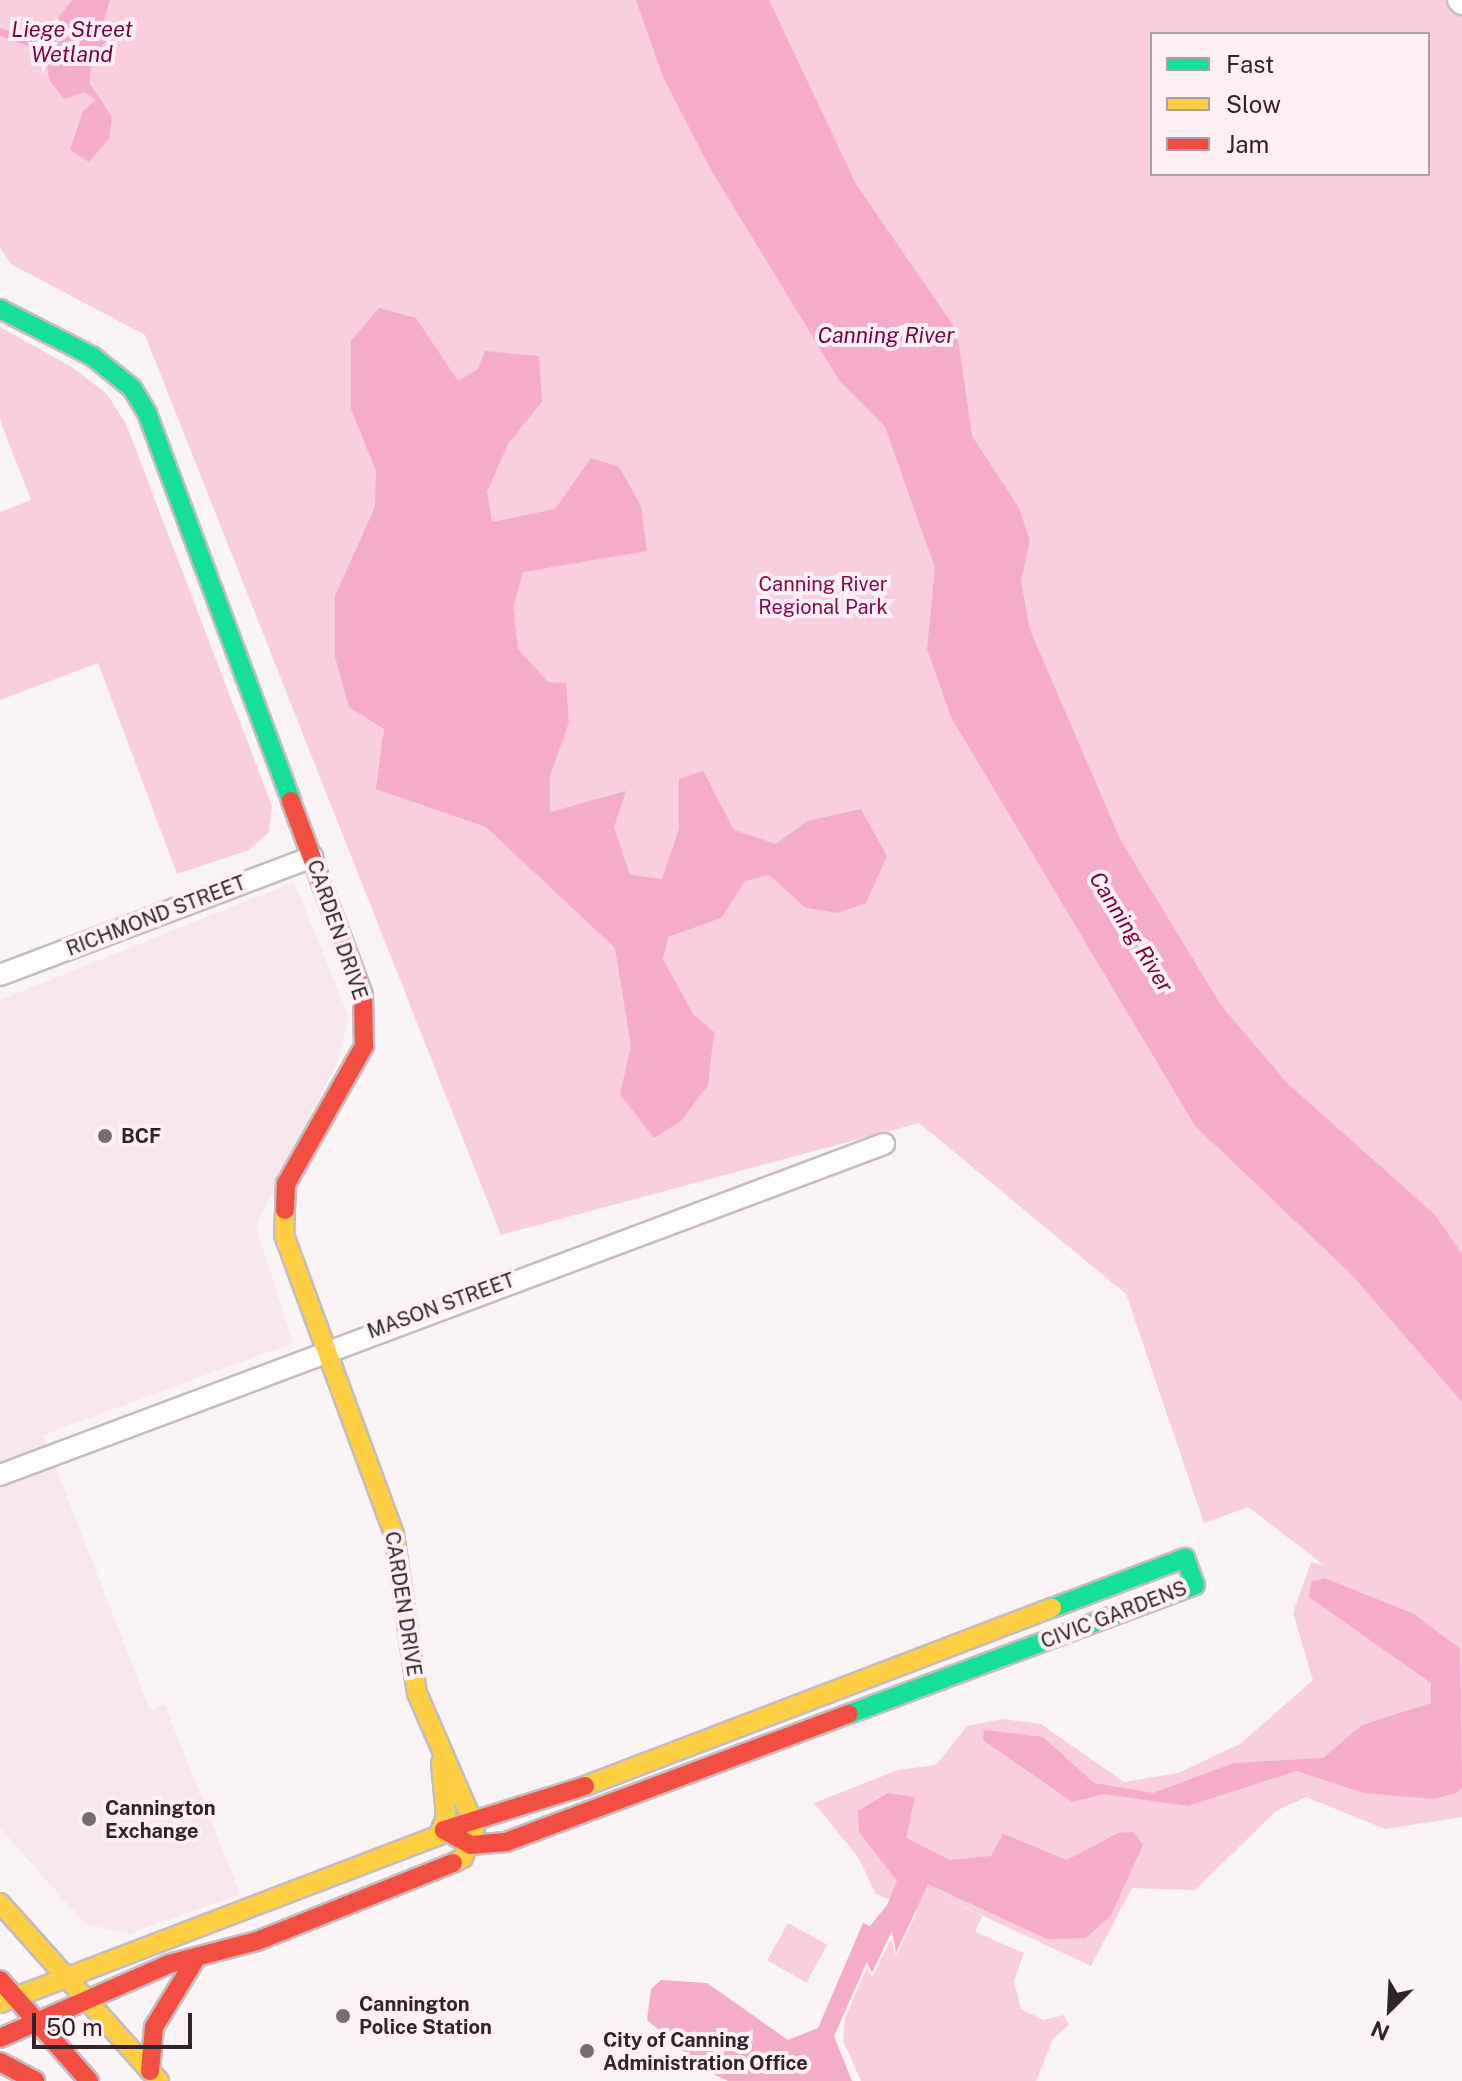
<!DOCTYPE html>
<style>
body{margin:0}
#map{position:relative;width:1462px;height:2081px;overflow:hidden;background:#faf4f6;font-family:"Public Sans",sans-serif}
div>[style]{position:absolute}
.built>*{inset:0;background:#f8e8ed}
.green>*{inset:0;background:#f9cede;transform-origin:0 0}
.water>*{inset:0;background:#f4acc8}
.roads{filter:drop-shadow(2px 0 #c4bcbe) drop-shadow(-2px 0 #c4bcbe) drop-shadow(0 2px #c4bcbe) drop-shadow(0 -2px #c4bcbe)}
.street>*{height:20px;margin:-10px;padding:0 10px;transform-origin:10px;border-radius:10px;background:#fefdfe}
.fast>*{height:18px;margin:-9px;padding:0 9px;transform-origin:9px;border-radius:9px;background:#16e098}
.slow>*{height:18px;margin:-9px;padding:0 9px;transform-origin:9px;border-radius:9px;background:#ffcf43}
.jam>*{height:18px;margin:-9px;padding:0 9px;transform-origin:9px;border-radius:9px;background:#f24e42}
.dots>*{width:22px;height:22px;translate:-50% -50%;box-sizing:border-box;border:4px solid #fef0f5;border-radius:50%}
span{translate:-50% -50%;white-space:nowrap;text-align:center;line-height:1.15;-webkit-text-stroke:8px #fef0f5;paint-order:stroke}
.park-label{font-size:20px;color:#84094c}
.street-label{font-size:20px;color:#302428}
.poi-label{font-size:20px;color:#302428;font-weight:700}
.left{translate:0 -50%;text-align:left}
.water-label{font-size:22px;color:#7d0047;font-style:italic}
.legend{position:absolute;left:1150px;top:32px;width:280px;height:144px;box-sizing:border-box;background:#fef0f5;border:2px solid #ac9ea3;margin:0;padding:10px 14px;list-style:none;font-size:24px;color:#302428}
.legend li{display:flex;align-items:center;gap:16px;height:40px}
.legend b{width:40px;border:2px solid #ac9ea3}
.north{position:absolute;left:1350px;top:1969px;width:80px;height:80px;-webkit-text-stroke:6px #fef0f5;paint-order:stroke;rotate:204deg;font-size:22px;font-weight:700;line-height:32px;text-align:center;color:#302428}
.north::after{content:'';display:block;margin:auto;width:28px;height:36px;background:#302428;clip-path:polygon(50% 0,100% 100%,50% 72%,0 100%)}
.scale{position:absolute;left:32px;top:2013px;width:160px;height:36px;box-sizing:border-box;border:4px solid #302428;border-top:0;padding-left:10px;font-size:24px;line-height:28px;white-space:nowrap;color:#302428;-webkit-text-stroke:6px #fef0f5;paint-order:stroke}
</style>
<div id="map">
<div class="built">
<i style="clip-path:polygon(294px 882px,349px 1017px,337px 1063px,256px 1226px,293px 1343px,43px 1435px,150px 1710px,165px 1705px,240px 1894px,129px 1934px,86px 1924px,0 1828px,0 1000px)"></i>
</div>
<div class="green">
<i style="clip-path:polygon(evenodd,0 0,1450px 0,1462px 17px,1462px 1817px,1385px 1829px,1306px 1797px,1276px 1811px,1195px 1890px,1132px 1888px,1091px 1966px,928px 1890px,982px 1916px,975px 1932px,1024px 1953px,1014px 1981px,1021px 2009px,1043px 2020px,1064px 2015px,1069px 2025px,1053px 2039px,1036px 2081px,861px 2081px,843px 2041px,845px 2018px,867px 1968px,872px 1977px,891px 1939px,896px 1956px,917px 1912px,876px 1894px,858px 1857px,814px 1803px,898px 1770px,936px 1765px,967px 1726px,1002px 1719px,1041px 1724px,1124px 1782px,1178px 1773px,1240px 1744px,1313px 1680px,1293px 1613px,1311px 1562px,1325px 1566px,1248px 1507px,1204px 1523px,1126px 1294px,919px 1123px,501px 1235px,145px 335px,11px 264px,0 247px,0 0,1152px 34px,1428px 34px,1428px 174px,1152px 174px,1152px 34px)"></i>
<i style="clip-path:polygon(0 327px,72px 367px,107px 394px,126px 424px,272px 806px,269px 832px,249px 850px,177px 874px,98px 663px,0 700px,0 512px,31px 500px,0 420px)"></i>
<i style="left:788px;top:1923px;width:45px;height:43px;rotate:29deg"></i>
</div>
<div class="water">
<i style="clip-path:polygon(72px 0,110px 0,101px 29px,108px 39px,91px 59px,90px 84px,112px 117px,109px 139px,89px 162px,70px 150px,83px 111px,96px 100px,84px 92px,64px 99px,50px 81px,44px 52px,0 36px,0 28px,40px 41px)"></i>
<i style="clip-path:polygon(636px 0,769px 0,856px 184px,957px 331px,972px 436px,1018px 506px,1030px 540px,1021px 581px,1030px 630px,1121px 841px,1221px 1005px,1286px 1082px,1435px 1215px,1462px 1254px,1462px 1402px,1351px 1274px,1195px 1126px,951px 717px,927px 649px,935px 568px,885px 427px,839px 380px,710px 168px,663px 77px)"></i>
<i style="clip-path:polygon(379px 308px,416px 318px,458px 381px,478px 369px,485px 351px,539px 356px,542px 402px,508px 444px,487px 492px,492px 522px,555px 509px,591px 458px,619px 467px,641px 506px,647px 551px,523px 572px,513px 608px,518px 649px,548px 682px,566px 683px,569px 722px,550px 776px,550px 812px,626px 791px,614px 827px,630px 875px,662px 879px,679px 829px,679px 779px,703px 771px,734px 830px,776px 844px,807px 821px,861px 809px,887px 856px,866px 903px,837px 913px,806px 908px,769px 875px,745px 881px,721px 918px,668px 937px,663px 959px,693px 1014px,714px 1032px,708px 1085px,681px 1121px,654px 1138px,620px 1094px,631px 1046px,615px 948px,486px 827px,376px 789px,384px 729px,349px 707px,335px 657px,335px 596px,375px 507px,376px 471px,351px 409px,351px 341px)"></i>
<i style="clip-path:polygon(1324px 1578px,1414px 1614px,1460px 1649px,1462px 1788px,1456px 1793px,1434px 1799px,1364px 1793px,1296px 1771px,1188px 1806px,1104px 1794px,1072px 1802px,983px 1740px,984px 1730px,1043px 1737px,1094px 1783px,1153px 1793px,1234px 1763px,1323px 1758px,1362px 1725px,1431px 1703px,1431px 1683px,1309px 1597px,1311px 1582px)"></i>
<i style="clip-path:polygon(888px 1793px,915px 1797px,906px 1838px,950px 1860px,991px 1856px,1003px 1834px,1067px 1860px,1118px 1833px,1134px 1832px,1143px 1845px,1111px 1915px,1086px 1938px,1047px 1939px,928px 1884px,896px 1953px,892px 1931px,872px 1973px,867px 1962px,834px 2036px,852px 2081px,728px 2081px,707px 2071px,647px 2020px,651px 1989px,661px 1980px,707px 1983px,788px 2040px,818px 2028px,863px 1923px,870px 1926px,887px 1905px,897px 1881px,859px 1832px,858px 1811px)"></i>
</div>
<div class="roads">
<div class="street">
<i style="left:1458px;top:0;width:6px;rotate:45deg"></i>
<i style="left:0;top:975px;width:334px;rotate:-20.7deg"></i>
<i style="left:0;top:1475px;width:944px;rotate:-20.53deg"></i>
</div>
<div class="fast">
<i style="left:0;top:309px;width:103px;rotate:27.1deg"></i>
<i style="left:92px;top:356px;width:51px;rotate:38.7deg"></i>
<i style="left:132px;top:388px;width:29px;rotate:59deg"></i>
<i style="left:147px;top:413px;width:414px;rotate:69.6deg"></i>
<i style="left:1052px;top:1608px;width:142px;rotate:-20.6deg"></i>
<i style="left:849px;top:1714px;width:369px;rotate:-20.4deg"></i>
<i style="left:1195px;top:1585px;width:29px;rotate:-110deg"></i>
</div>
<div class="slow">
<i style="left:285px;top:1210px;width:25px;rotate:92deg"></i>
<i style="left:284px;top:1235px;width:319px;rotate:69.8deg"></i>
<i style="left:394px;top:1534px;width:161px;rotate:81.8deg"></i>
<i style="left:417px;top:1693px;width:146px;rotate:66.6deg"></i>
<i style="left:475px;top:1827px;width:33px;rotate:111deg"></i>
<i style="left:463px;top:1858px;width:11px;rotate:153deg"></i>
<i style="left:585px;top:1786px;width:500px;rotate:-20.9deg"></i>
<i style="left:0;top:1903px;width:239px;rotate:48.2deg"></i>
<i style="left:0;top:2003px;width:469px;rotate:-20.9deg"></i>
<i style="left:438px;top:1836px;width:21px;rotate:-67deg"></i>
<i style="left:446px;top:1817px;width:54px;rotate:-95.3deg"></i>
</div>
<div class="jam">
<i style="left:285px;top:1210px;width:26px;rotate:-88deg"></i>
<i style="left:286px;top:1184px;width:159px;rotate:-60.5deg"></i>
<i style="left:364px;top:1046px;width:51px;rotate:-91.1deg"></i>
<i style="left:363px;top:995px;width:207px;rotate:-110.4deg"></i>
<i style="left:585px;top:1786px;width:148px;rotate:162.7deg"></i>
<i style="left:444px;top:1830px;width:31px;rotate:29deg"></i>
<i style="left:471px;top:1845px;width:35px;rotate:-5deg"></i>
<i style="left:506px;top:1842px;width:366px;rotate:-20.5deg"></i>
<i style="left:0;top:1980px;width:135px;rotate:48.6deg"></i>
<i style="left:0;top:2038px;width:184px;rotate:-23.6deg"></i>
<i style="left:169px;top:1964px;width:91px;rotate:-14.6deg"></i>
<i style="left:257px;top:1941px;width:211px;rotate:-21.7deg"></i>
<i style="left:0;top:2062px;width:40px;rotate:28deg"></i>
<i style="left:150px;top:2071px;width:44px;rotate:-84.8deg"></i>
<i style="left:154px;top:2027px;width:79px;rotate:-58.5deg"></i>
</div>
</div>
<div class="dots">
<i style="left:105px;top:1136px;background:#776d70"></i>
<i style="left:89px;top:1819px;background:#776d70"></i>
<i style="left:343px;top:2016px;background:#776d70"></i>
<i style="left:587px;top:2051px;background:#776d70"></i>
</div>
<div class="park-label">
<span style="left:823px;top:596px">Canning River<br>Regional Park</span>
</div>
<div class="street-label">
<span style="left:156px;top:916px;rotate:-21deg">RICHMOND STREET</span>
<span style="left:337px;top:930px;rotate:71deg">CARDEN DRIVE</span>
<span style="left:441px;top:1306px;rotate:-20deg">MASON STREET</span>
<span style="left:403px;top:1604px;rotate:81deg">CARDEN DRIVE</span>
<span style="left:1114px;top:1615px;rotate:-21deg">CIVIC GARDENS</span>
</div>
<div class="poi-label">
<span class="left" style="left:121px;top:1136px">BCF</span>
<span class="left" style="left:105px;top:1820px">Cannington<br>Exchange</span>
<span class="left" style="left:359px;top:2016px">Cannington<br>Police Station</span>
<span class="left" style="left:603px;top:2052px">City of Canning<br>Administration Office</span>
</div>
<div class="water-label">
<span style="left:72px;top:42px">Liege Street<br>Wetland</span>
<span style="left:886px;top:336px">Canning River</span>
<span style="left:1131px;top:932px;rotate:58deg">Canning River</span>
</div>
<ul class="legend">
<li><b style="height:10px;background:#16e098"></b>Fast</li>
<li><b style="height:10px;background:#ffcf43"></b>Slow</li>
<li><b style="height:10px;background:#f24e42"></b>Jam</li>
</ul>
<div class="north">N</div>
<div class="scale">50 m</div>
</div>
